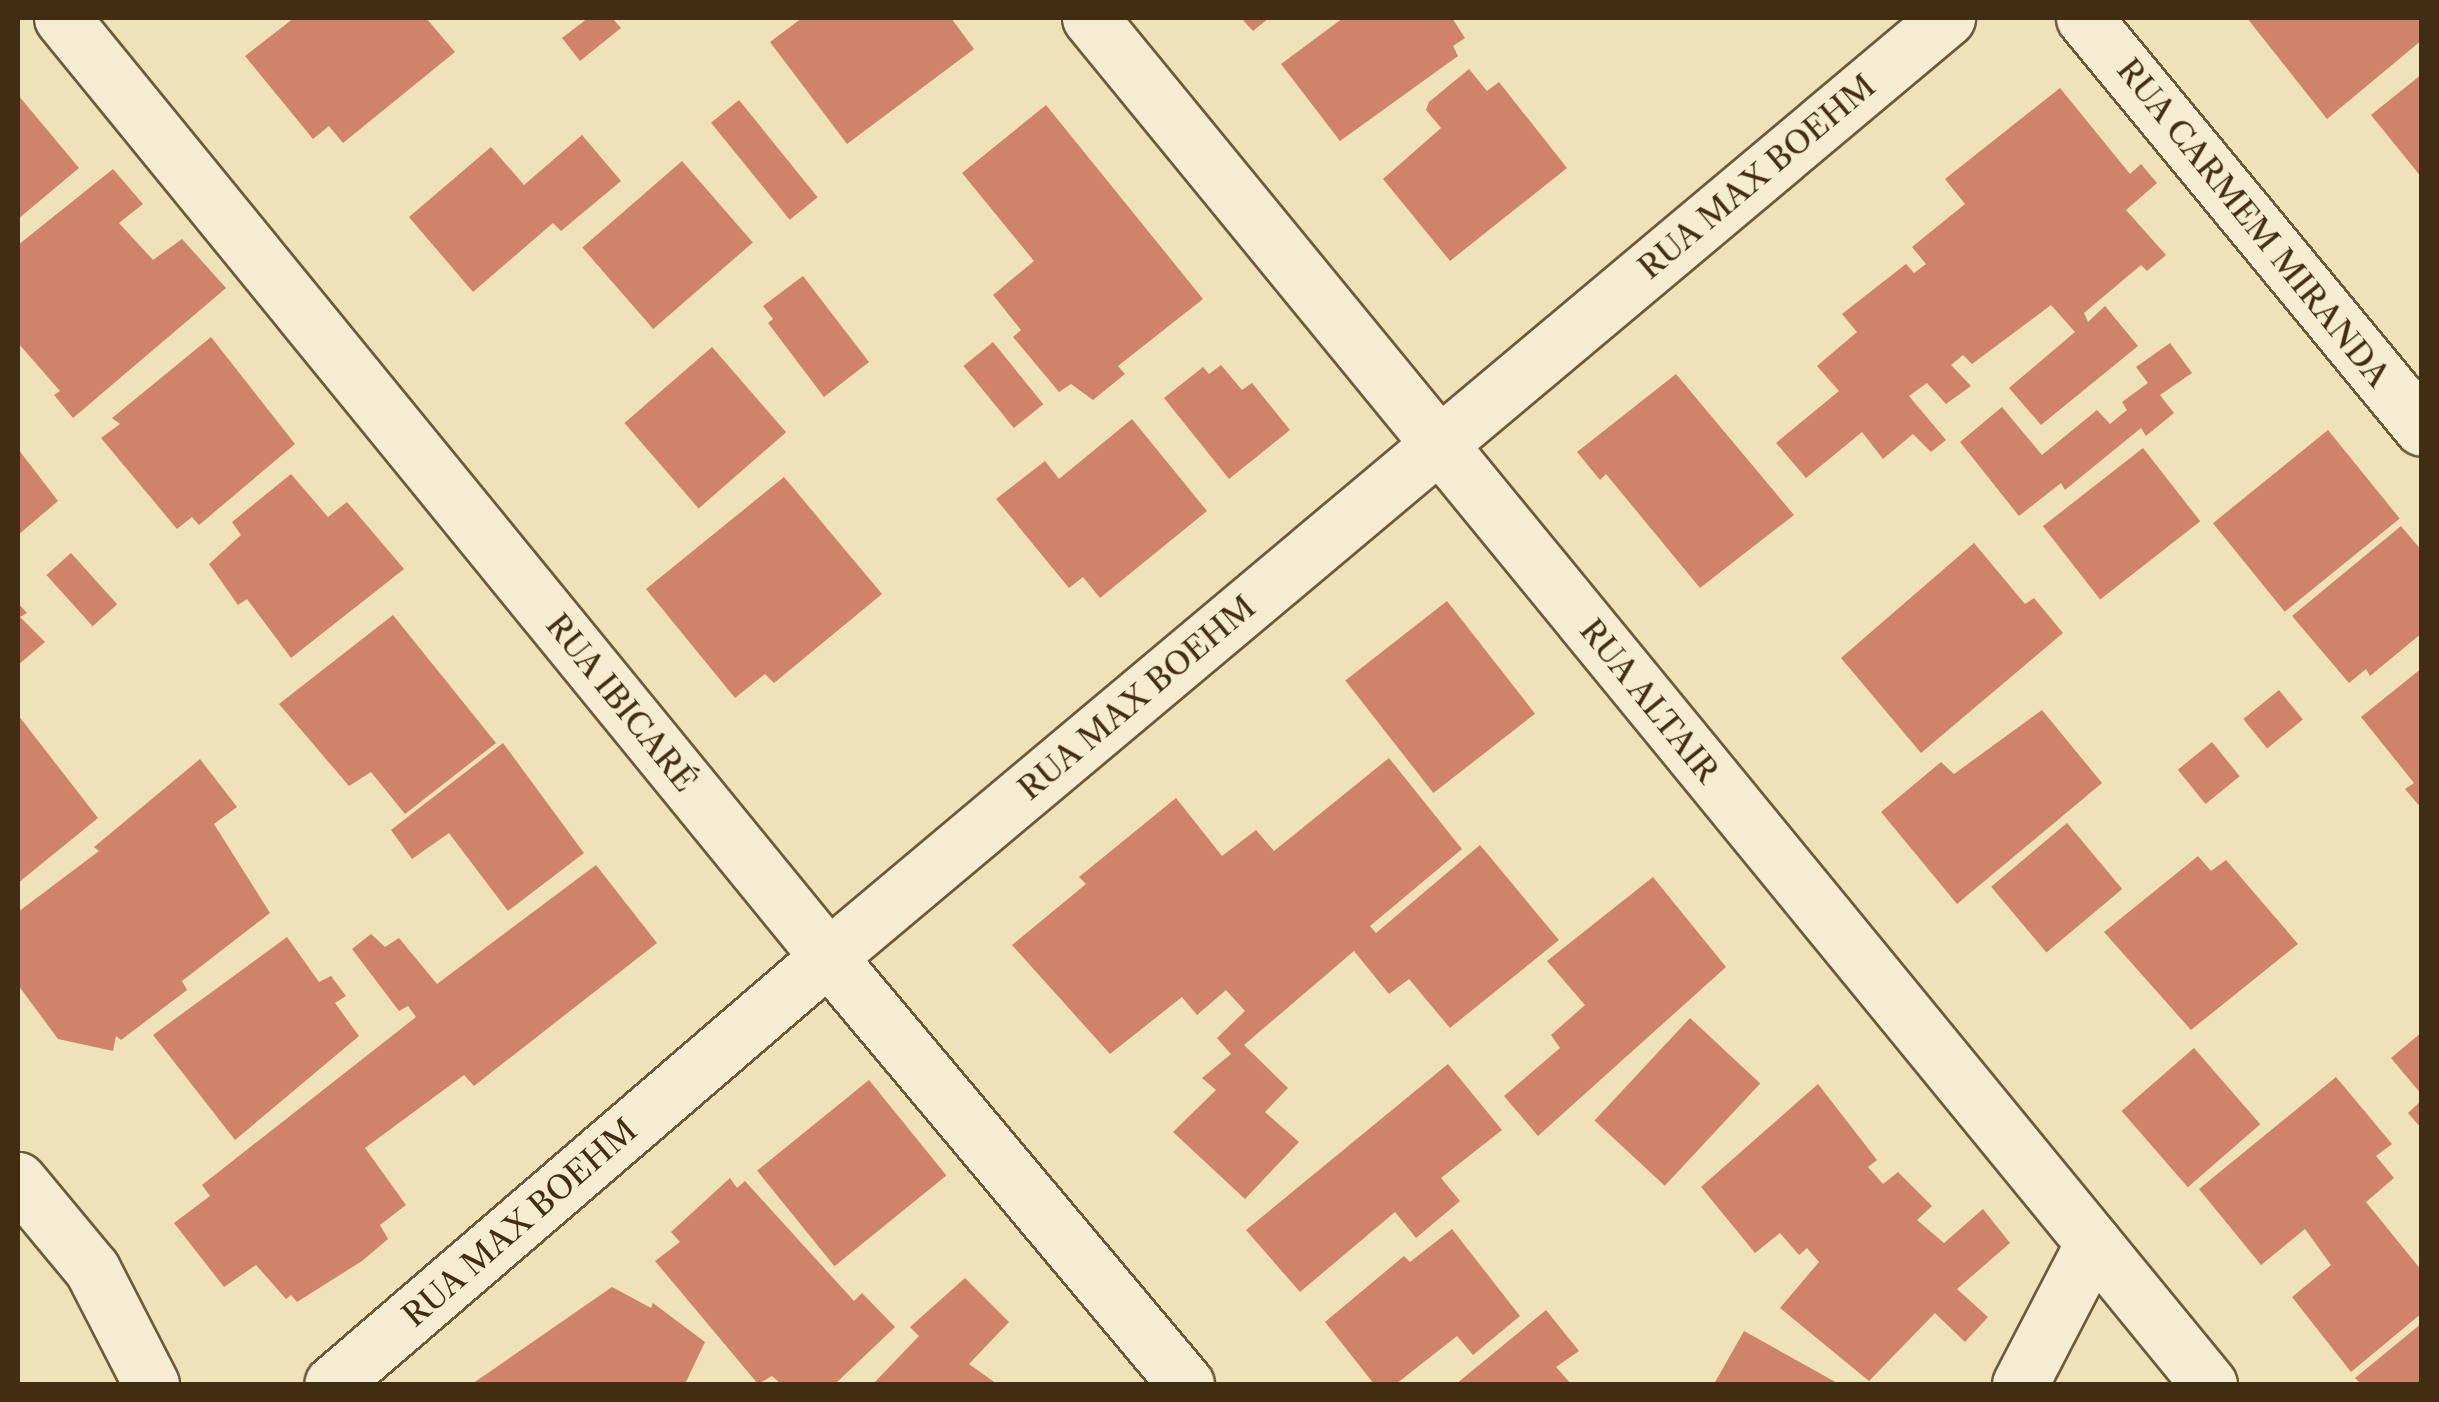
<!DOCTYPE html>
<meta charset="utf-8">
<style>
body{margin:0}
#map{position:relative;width:2439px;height:1402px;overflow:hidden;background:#f0e2b8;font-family:"Libre Caslon Text",serif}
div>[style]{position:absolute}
.building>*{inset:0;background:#cf836a;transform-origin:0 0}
.roads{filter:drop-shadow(2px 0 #6d5a3b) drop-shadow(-2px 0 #6d5a3b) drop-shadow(0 2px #6d5a3b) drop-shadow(0 -2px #6d5a3b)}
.minor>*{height:55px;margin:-27.5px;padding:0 27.5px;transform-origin:27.5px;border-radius:27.5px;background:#f5ecd1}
.tertiary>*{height:55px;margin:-27.5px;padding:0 27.5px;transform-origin:27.5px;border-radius:27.5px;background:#f5ecd1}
span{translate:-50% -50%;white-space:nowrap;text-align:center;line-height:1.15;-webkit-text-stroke:8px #f5ecd1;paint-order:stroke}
.street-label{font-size:32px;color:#412d11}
.frame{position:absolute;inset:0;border:20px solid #412d11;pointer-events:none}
</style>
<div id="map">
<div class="building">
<i style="clip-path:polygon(294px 18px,426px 18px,455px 52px,343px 143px,329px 126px,313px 139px,245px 56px)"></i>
<i style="clip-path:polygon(588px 18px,612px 18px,621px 28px,580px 61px,562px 38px)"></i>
<i style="clip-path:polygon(802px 18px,951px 18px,974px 49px,847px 144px,770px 42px)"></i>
<i style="clip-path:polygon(1241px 18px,1269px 18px,1253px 31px)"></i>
<i style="clip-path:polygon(1343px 18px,1452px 18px,1465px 38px,1453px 46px,1458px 56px,1340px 141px,1281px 64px)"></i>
<i style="clip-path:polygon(2247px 18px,2422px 18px,2422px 40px,2327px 119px)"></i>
<i style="clip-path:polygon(1469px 69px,1487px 91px,1499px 82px,1567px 168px,1450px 261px,1383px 179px,1441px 128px,1426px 110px,1429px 102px)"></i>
<i style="clip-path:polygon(2422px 74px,2422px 178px,2371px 115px)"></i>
<i style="clip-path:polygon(2060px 88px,2130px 174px,2141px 164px,2157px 183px,2126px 210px,2166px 255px,2147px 271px,2141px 265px,2084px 313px,2088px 322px,2105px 306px,2138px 346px,2041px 425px,2009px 388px,2075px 332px,2051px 305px,1972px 364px,1963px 355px,1951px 365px,1971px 386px,1946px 404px,1927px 383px,1909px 396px,1946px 440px,1931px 452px,1913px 434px,1883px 459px,1862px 432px,1806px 478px,1776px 443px,1839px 391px,1817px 366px,1857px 332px,1842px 314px,1906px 264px,1914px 273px,1926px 264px,1912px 247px,1965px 204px,1945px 179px)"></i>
<i style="clip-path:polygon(18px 95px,79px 168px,18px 219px)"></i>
<i style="left:739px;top:100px;width:125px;height:36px;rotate:51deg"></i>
<i style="clip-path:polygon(1046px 105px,1203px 299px,1118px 366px,1125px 374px,1093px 400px,1071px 384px,1059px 392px,1013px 337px,1021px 330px,993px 295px,1034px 261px,962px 173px)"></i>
<i style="clip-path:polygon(582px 135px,621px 181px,561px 231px,553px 223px,473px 292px,409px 217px,491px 147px,524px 185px)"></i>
<i style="left:682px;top:161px;width:108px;height:132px;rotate:49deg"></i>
<i style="clip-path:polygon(113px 169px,143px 204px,119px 223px,153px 260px,182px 239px,226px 288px,73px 418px,54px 395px,60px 391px,18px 343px,18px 245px)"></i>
<i style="clip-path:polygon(803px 276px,869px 362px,824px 397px,768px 323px,773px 319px,763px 306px)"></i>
<i style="clip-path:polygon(211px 337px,295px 444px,199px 525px,192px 517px,177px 529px,101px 438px,120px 424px,112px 418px)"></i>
<i style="left:993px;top:342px;width:80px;height:38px;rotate:51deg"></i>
<i style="clip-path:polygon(2170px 343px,2192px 373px,2160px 395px,2174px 413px,2146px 436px,2141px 428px,2065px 490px,2061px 483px,2019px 516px,1960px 442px,2002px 407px,2042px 455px,2097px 410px,2110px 424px,2127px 410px,2122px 402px,2148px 383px,2136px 367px)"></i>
<i style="left:712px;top:347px;width:113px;height:116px;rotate:49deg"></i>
<i style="clip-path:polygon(1221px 365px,1242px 390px,1252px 383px,1290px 430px,1229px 479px,1164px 398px,1203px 367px,1209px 374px)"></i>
<i style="clip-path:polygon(1676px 374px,1794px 515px,1700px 588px,1606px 474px,1600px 480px,1577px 452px)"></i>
<i style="clip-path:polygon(1132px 419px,1207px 511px,1100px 598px,1083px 577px,1069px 588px,996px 499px,1045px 461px,1059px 479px)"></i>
<i style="left:2328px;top:430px;width:114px;height:148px;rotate:51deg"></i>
<i style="left:2143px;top:448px;width:93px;height:127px;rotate:52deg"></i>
<i style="clip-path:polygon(18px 449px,58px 501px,18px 535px)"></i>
<i style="clip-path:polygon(291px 474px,328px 517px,347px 502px,404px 569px,291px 658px,247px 599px,238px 605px,209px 564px,241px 535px,232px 522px)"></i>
<i style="clip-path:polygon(784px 477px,882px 594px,774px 683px,765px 674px,735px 698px,646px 589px)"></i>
<i style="clip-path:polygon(2401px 526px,2422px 551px,2422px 633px,2370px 676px,2366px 669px,2349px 683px,2292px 616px)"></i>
<i style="clip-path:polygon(1974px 543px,2025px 604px,2034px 598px,2063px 633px,1921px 753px,1841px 658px)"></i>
<i style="left:71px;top:553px;width:69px;height:33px;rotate:48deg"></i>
<i style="left:1447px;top:601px;width:143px;height:129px;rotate:52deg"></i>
<i style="clip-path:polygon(18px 603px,27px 613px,20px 617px,45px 642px,18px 665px)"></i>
<i style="clip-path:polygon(393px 615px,496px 743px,405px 814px,371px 772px,349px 786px,279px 704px)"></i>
<i style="clip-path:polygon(2422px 668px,2422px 809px,2405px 789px,2414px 783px,2361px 717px)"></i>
<i style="left:2279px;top:690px;width:38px;height:46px;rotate:51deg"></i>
<i style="clip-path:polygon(2042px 710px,2102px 783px,1957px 904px,1881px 812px,1941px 762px,1954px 774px)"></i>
<i style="clip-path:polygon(18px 715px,98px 818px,18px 883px)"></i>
<i style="left:2212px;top:742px;width:44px;height:44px;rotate:51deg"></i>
<i style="clip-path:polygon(503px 743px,584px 853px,508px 911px,449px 833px,412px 859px,391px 830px)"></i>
<i style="clip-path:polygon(1389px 758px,1462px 849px,1370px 926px,1376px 933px,1480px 845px,1559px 940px,1450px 1028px,1409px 979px,1389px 994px,1354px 951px,1244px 1045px,1288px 1088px,1265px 1112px,1299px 1142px,1245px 1199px,1173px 1132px,1216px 1090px,1202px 1078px,1231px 1054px,1217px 1038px,1245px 1011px,1226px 990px,1197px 1015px,1182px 997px,1110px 1054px,1012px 945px,1086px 884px,1079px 877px,1176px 798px,1222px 856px,1256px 830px,1274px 851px)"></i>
<i style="clip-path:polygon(200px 759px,237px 807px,214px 824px,270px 913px,182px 981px,187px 990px,121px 1040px,116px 1036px,113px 1051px,58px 1039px,18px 985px,18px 912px,99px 851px,94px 847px)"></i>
<i style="left:2067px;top:823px;width:86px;height:99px;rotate:50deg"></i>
<i style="clip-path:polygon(2198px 856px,2211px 871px,2226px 860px,2298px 944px,2191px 1030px,2104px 932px)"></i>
<i style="clip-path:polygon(596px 865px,657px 943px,474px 1086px,464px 1075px,365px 1148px,406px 1205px,380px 1225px,388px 1239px,362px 1261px,297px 1302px,291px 1295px,286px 1299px,256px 1265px,224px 1287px,174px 1223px,210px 1196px,202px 1185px,416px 1017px,408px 1006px,399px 1011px,352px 949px,371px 934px,385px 947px,399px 938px,437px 984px)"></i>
<i style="clip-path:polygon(1653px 877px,1726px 967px,1538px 1136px,1504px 1096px,1560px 1048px,1551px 1035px,1585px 1005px,1547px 961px)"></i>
<i style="clip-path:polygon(287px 937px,319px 982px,331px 976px,346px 996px,335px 1003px,359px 1036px,235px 1140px,153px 1035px)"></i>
<i style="left:1690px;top:1018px;width:96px;height:140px;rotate:43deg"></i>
<i style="clip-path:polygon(2422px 1032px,2422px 1095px,2391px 1058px)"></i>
<i style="left:2194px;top:1048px;width:101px;height:96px;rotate:49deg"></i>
<i style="clip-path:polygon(1448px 1064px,1502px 1130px,1441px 1178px,1460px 1201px,1416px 1238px,1395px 1212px,1300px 1292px,1246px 1230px)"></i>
<i style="clip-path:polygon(2336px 1077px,2392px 1144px,2376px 1156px,2394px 1178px,2366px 1202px,2422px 1271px,2422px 1313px,2351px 1372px,2292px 1297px,2331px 1265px,2305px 1229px,2261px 1265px,2199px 1189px)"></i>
<i style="left:869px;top:1080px;width:123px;height:144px;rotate:51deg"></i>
<i style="clip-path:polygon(1818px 1084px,1877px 1160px,1868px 1167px,1883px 1184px,1898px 1172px,1932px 1206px,1917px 1220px,1944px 1243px,1983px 1209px,2010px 1243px,1957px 1289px,1988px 1317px,1965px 1342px,1935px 1313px,1869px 1381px,1780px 1308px,1819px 1262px,1807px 1248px,1799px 1255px,1780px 1233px,1755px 1253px,1701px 1187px)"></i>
<i style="clip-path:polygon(2422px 1100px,2422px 1129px,2408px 1113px)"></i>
<i style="clip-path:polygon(730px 1178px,737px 1188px,745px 1181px,854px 1301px,862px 1293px,895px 1327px,835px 1384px,781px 1384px,772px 1376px,758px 1384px,655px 1261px,680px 1242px,671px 1232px)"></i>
<i style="clip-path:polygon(1452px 1229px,1520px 1316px,1473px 1355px,1457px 1336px,1396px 1384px,1374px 1384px,1325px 1322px,1404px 1256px,1410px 1262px)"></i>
<i style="clip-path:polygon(965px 1278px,1009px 1322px,969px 1364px,997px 1384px,873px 1384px,919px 1336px,910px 1327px)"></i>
<i style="clip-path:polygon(612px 1287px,651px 1308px,653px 1303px,705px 1342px,685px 1384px,472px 1384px)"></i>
<i style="clip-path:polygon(1546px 1310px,1579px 1351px,1556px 1367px,1571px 1384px,1456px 1384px)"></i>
<i style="clip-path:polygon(2422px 1323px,2422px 1384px,2361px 1384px,2355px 1378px)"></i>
<i style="clip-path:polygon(1744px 1331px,1839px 1384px,1714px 1384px)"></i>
</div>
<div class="roads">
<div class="minor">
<i style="left:1090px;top:18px;width:1766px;rotate:50.68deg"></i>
<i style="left:2084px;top:18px;width:531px;rotate:50.5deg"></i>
<i style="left:1186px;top:1384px;width:557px;rotate:-129.98deg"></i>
<i style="left:828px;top:957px;width:1461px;rotate:-40deg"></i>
<i style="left:2020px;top:1384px;width:159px;rotate:-62.6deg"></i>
</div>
<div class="tertiary">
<i style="left:62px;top:18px;width:1212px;rotate:50.79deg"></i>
<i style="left:828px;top:957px;width:654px;rotate:139.28deg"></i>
<i style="left:18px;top:1180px;width:116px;rotate:50.3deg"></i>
<i style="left:92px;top:1269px;width:129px;rotate:62.8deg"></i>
</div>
</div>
<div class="street-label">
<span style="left:1757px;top:177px;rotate:-40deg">RUA MAX BOEHM</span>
<span style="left:2253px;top:223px;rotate:51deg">RUA CARMEM MIRANDA</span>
<span style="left:1137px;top:698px;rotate:-40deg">RUA MAX BOEHM</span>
<span style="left:1649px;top:701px;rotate:51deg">RUA ALTAIR</span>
<span style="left:621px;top:703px;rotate:51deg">RUA IBICARÉ</span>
<span style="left:520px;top:1223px;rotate:-41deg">RUA MAX BOEHM</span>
</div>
<div class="frame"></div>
</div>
